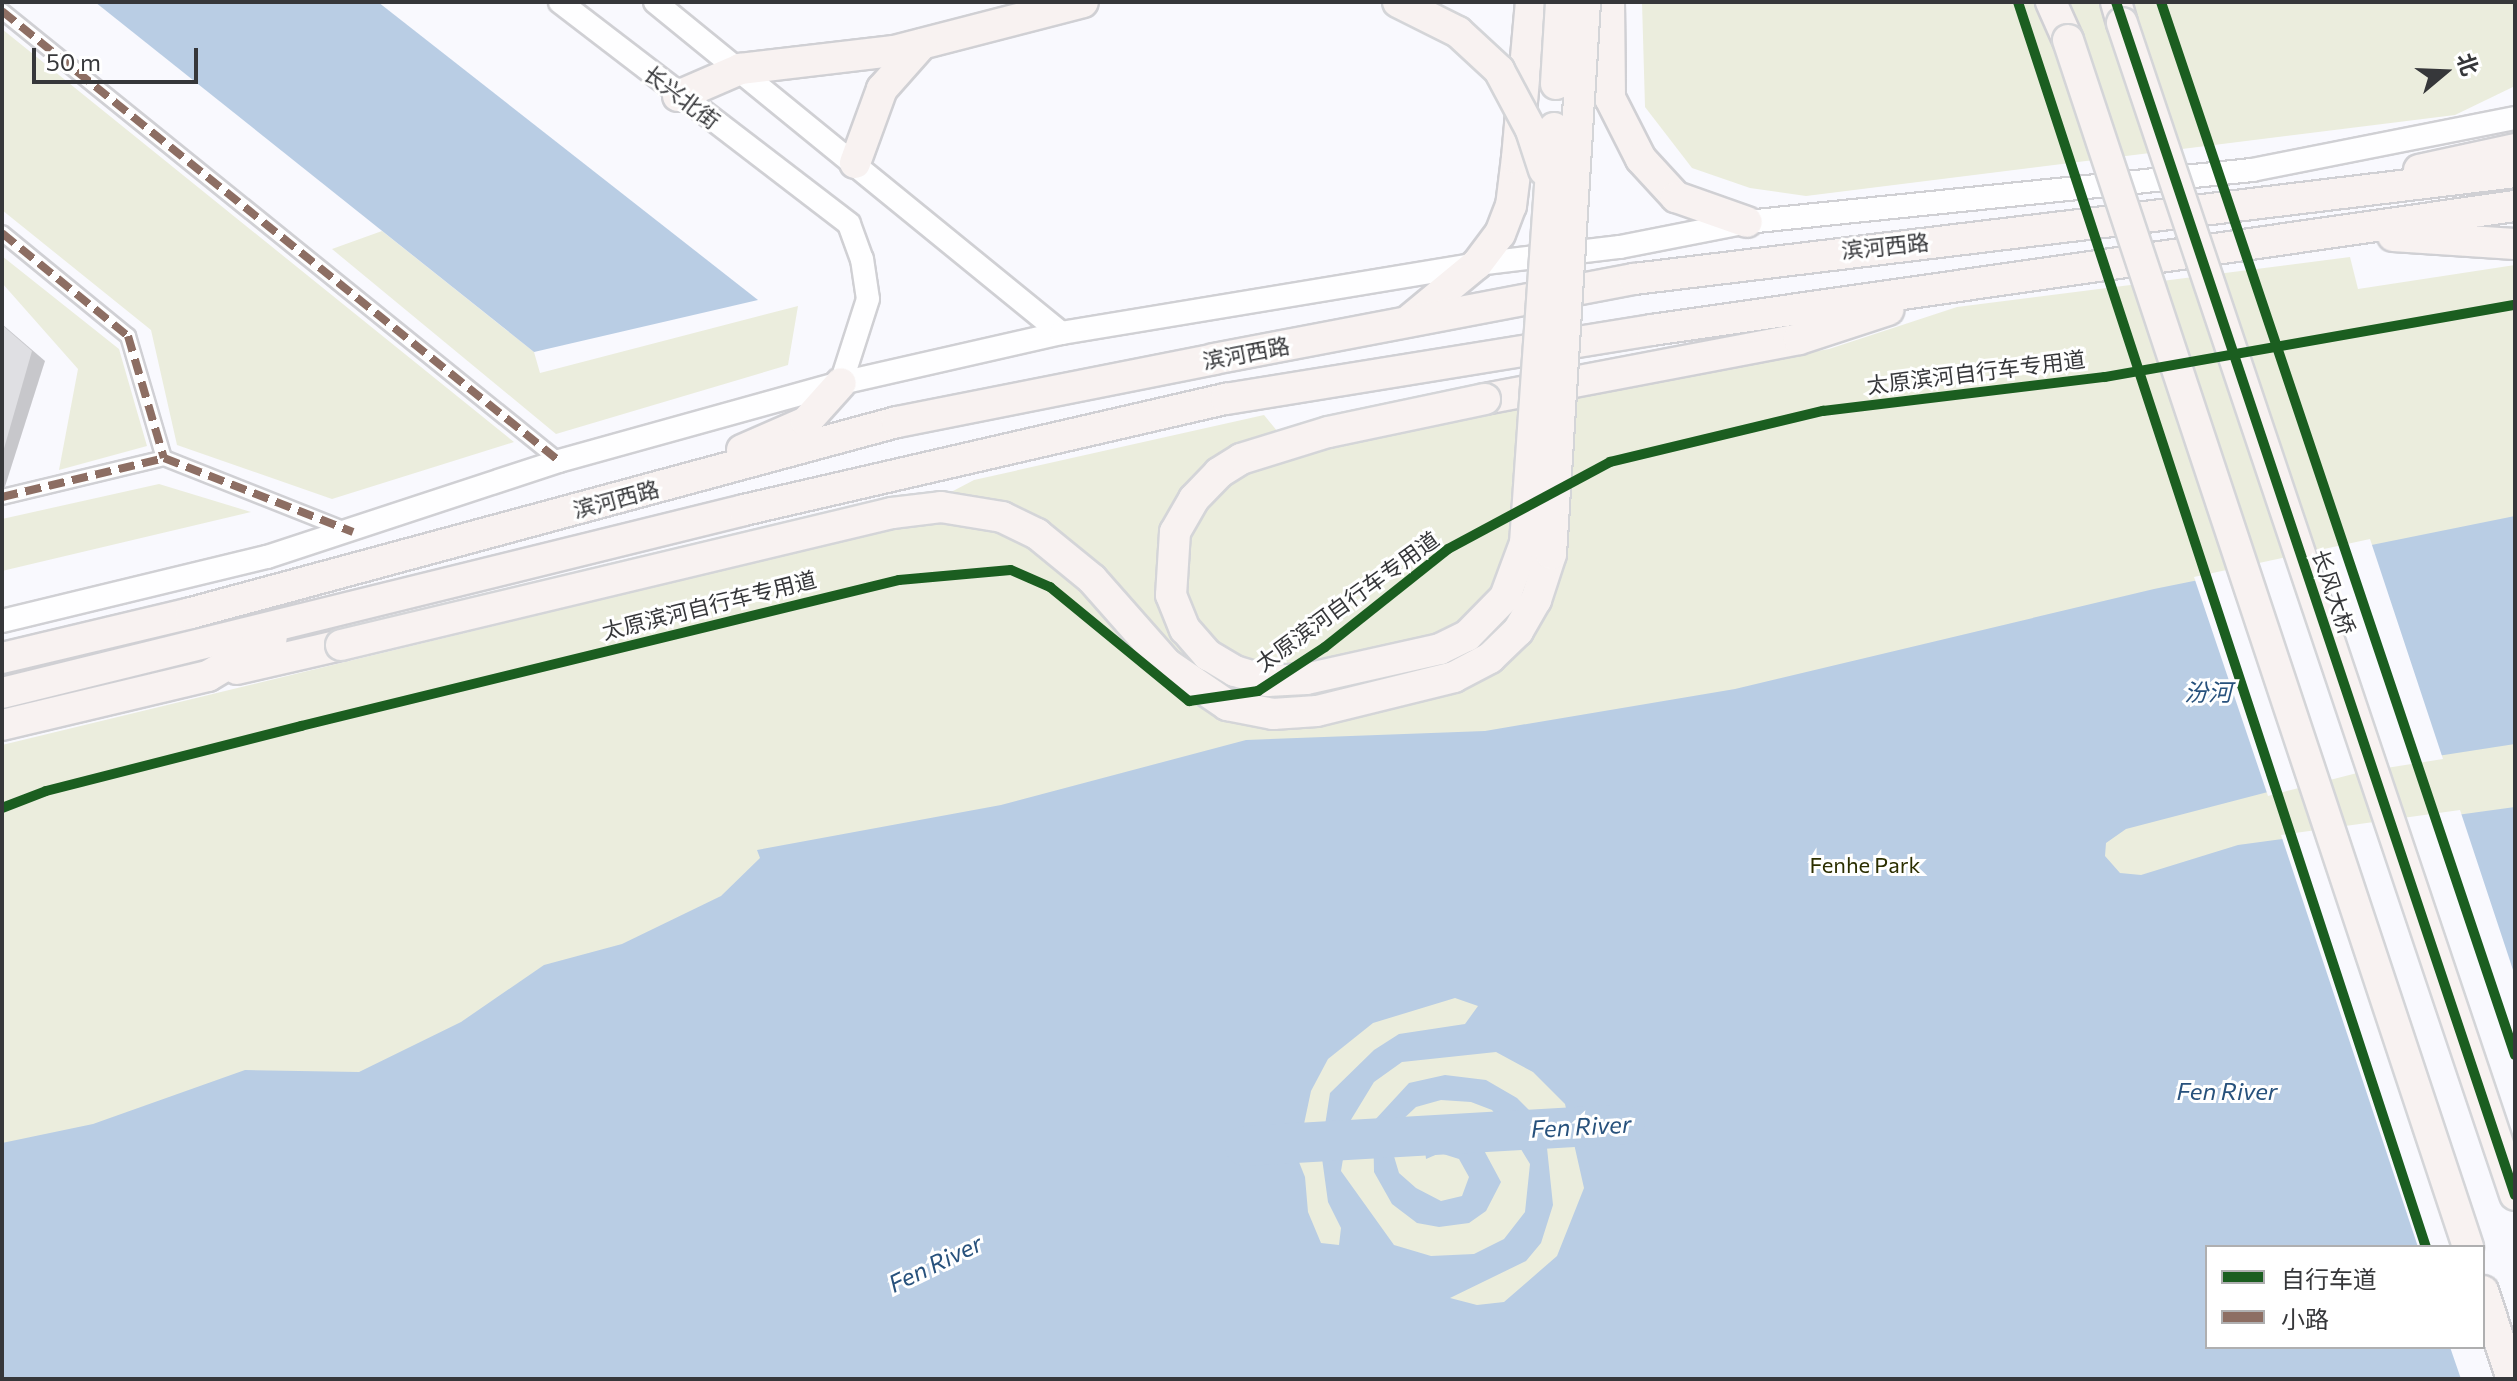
<!DOCTYPE html>
<meta charset="utf-8">
<style>
body{margin:0}
#map{position:relative;width:2517px;height:1381px;overflow:hidden;background:#f9f9fe;font-family:Commissioner,"Noto Sans SC",sans-serif}
div>[style]{position:absolute}
.green>*{inset:0;background:#ebeddd}
.water>*{inset:0;background:#b9cde4}
.pier>*{inset:0;background:#f9f9fe}
.shadow>*{inset:0;background:#0003}
.river>*{height:40px;margin:-20px;padding:0 20px;transform-origin:20px;border-radius:20px;background:#b9cde4}
.building>*{inset:0;background:#dfdfe3}
.roads{filter:drop-shadow(2px 0 #d0d0d4) drop-shadow(-2px 0 #d0d0d4) drop-shadow(0 2px #d0d0d4) drop-shadow(0 -2px #d0d0d4)}
.pedestrian>*{height:14px;margin:-7px;padding:0 7px;transform-origin:7px;border-radius:7px;background:#fefeff}
.tertiary>*{height:22px;margin:-11px;padding:0 11px;transform-origin:11px;border-radius:11px;background:#fefeff}
.trunk>*{height:30px;margin:-15px;padding:0 15px;transform-origin:15px;border-radius:15px;background:#f8f2f1}
.bridges{filter:drop-shadow(2px 0 #d4d5d8) drop-shadow(-2px 0 #d4d5d8) drop-shadow(0 2px #d4d5d8) drop-shadow(0 -2px #d4d5d8)}
.trunk-bridge>*{height:30px;margin:-15px;padding:0 15px;transform-origin:15px;border-radius:15px;background:#f8f2f1}
.quiet>*{height:8px;margin-top:-4px;transform-origin:0;background:repeating-linear-gradient(90deg,#8d6e63 0 16px,transparent 0 24px)}
.cycleway>*{height:10px;margin:-5px;padding:0 5px;transform-origin:5px;border-radius:5px;background:#1b5e20}
span{translate:-50% -50%;white-space:nowrap;text-align:center;line-height:1.15;-webkit-text-stroke:6px #fff;paint-order:stroke}
.street-label{font-size:22px;color:#36373a}
.park-label{font-size:22px;color:#2c2f00}
.water-label{font-size:24px;color:#27517c;font-style:italic}
.frame{position:absolute;inset:0;border:4px solid #36373a;pointer-events:none}
.legend{position:absolute;left:2205px;top:1245px;width:280px;height:104px;box-sizing:border-box;background:#fff;border:2px solid #afafb0;margin:0;padding:10px 14px;list-style:none;font-size:24px;color:#36373a}
.legend li{display:flex;align-items:center;gap:16px;height:40px}
.legend b{width:40px;border:2px solid #afafb0}
.north{position:absolute;left:2405px;top:32px;width:80px;height:80px;-webkit-text-stroke:6px #fff;paint-order:stroke;rotate:71deg;font-size:22px;font-weight:700;line-height:32px;text-align:center;color:#36373a}
.north::after{content:'';display:block;margin:auto;width:28px;height:36px;background:#36373a;clip-path:polygon(50% 0,100% 100%,50% 72%,0 100%)}
.scale{position:absolute;left:32px;top:48px;width:166px;height:36px;box-sizing:border-box;border:4px solid #36373a;border-top:0;padding-left:10px;font-size:24px;line-height:28px;white-space:nowrap;color:#36373a;-webkit-text-stroke:6px #fff;paint-order:stroke}
</style>
<div id="map">
<div class="green">
<i style="clip-path:polygon(1642px 2px,2515px 2px,2515px 86px,2455px 115px,1806px 196px,1750px 188px,1692px 168px,1645px 107px)"></i>
<i style="clip-path:polygon(2px 29px,514px 442px,332px 499px,177px 445px,151px 330px,2px 210px)"></i>
<i style="clip-path:polygon(382px 231px,534px 352px,540px 373px,798px 306px,788px 365px,556px 434px,332px 249px)"></i>
<i style="clip-path:polygon(2px 256px,119px 349px,147px 446px,59px 470px,78px 369px,2px 283px)"></i>
<i style="clip-path:polygon(evenodd,2350px 257px,2358px 289px,2515px 265px,2515px 1379px,2px 1379px,2px 745px,869px 535px,974px 480px,1264px 415px,1295px 453px,1581px 393px,1829px 349px,1957px 307px,2350px 257px,2207px 1247px,2483px 1247px,2483px 1347px,2207px 1347px,2207px 1247px)"></i>
<i style="clip-path:polygon(159px 484px,251px 512px,2px 571px,2px 519px)"></i>
</div>
<div class="water">
<i style="clip-path:polygon(95px 2px,378px 2px,758px 300px,534px 352px)"></i>
<i style="clip-path:polygon(evenodd,2515px 516px,2515px 744px,2360px 768px,2126px 829px,2106px 843px,2105px 856px,2120px 873px,2141px 875px,2238px 845px,2515px 807px,2515px 1379px,2px 1379px,2px 1143px,93px 1124px,245px 1070px,359px 1072px,461px 1022px,544px 965px,622px 944px,721px 896px,760px 858px,757px 850px,1001px 805px,1246px 740px,1485px 731px,1735px 689px,2154px 589px,2515px 516px,1455px 998px,1478px 1006px,1465px 1024px,1399px 1034px,1374px 1050px,1330px 1093px,1321px 1151px,1328px 1202px,1341px 1228px,1339px 1245px,1321px 1243px,1308px 1212px,1305px 1177px,1297px 1157px,1311px 1091px,1328px 1059px,1373px 1023px,1455px 998px,2515px 516px,1496px 1052px,1533px 1072px,1565px 1104px,1584px 1188px,1557px 1256px,1504px 1302px,1477px 1305px,1450px 1298px,1526px 1261px,1541px 1243px,1553px 1205px,1547px 1148px,1533px 1114px,1517px 1098px,1486px 1080px,1445px 1075px,1409px 1083px,1373px 1122px,1374px 1172px,1392px 1204px,1417px 1223px,1439px 1227px,1469px 1223px,1486px 1211px,1501px 1182px,1479px 1141px,1461px 1128px,1442px 1129px,1424px 1142px,1426px 1159px,1440px 1153px,1459px 1159px,1469px 1177px,1462px 1196px,1441px 1201px,1416px 1188px,1399px 1173px,1393px 1153px,1399px 1123px,1416px 1107px,1441px 1100px,1471px 1102px,1492px 1110px,1516px 1141px,1530px 1164px,1525px 1212px,1504px 1239px,1474px 1254px,1431px 1256px,1394px 1245px,1341px 1171px,1349px 1123px,1374px 1082px,1402px 1062px,1496px 1052px,2515px 516px,2207px 1247px,2483px 1247px,2483px 1347px,2207px 1347px,2207px 1247px)"></i>
</div>
<div class="pier">
<i style="clip-path:polygon(2370px 539px,2443px 759px,2361px 772px,2268px 796px,2194px 577px)"></i>
<i style="clip-path:polygon(2460px 810px,2515px 976px,2515px 1379px,2461px 1379px,2450px 1347px,2483px 1347px,2483px 1247px,2418px 1247px,2281px 835px)"></i>
</div>
<div class="shadow">
<i style="clip-path:polygon(2px 324px,45px 361px,2px 496px)"></i>
</div>
<div class="river">
<i style="left:1245px;top:1146px;width:380px;rotate:-3.3deg"></i>
</div>
<div class="building">
<i style="clip-path:polygon(2px 325px,32px 351px,3px 452px,2px 452px)"></i>
</div>
<div class="roads">
<div class="pedestrian">
<i style="left:2px;top:11px;width:716px;rotate:38.93deg"></i>
<i style="left:2px;top:233px;width:163px;rotate:39.3deg"></i>
<i style="left:128px;top:336px;width:127px;rotate:73.6deg"></i>
<i style="left:164px;top:458px;width:198px;rotate:21.6deg"></i>
<i style="left:2px;top:497px;width:167px;rotate:-13.5deg"></i>
</div>
<div class="tertiary">
<i style="left:560px;top:2px;width:364px;rotate:37.5deg"></i>
<i style="left:849px;top:224px;width:37px;rotate:70deg"></i>
<i style="left:862px;top:259px;width:40px;rotate:81.5deg"></i>
<i style="left:868px;top:299px;width:88px;rotate:107.8deg"></i>
<i style="left:655px;top:2px;width:524px;rotate:39.19deg"></i>
<i style="left:2px;top:621px;width:273px;rotate:-13.6deg"></i>
<i style="left:267px;top:557px;width:307px;rotate:-18.2deg"></i>
<i style="left:559px;top:461px;width:293px;rotate:-15.5deg"></i>
<i style="left:841px;top:383px;width:226px;rotate:-12.8deg"></i>
<i style="left:1061px;top:333px;width:422px;rotate:-9.4deg"></i>
<i style="left:1477px;top:264px;width:144px;rotate:-6.8deg"></i>
<i style="left:1620px;top:247px;width:129px;rotate:-11.1deg"></i>
<i style="left:1747px;top:222px;width:508px;rotate:-5.88deg"></i>
<i style="left:2252px;top:170px;width:268px;rotate:-11.2deg"></i>
</div>
<div class="trunk">
<i style="left:1609px;top:2px;width:96px;rotate:89.4deg"></i>
<i style="left:1610px;top:98px;width:68px;rotate:63.1deg"></i>
<i style="left:1641px;top:159px;width:52px;rotate:47.4deg"></i>
<i style="left:1676px;top:197px;width:75px;rotate:19.4deg"></i>
<i style="left:2051px;top:2px;width:42px;rotate:65.9deg"></i>
<i style="left:2116px;top:2px;width:22px;rotate:74deg"></i>
<i style="left:678px;top:96px;width:68px;rotate:-23.5deg"></i>
<i style="left:740px;top:69px;width:155px;rotate:-6.7deg"></i>
<i style="left:894px;top:51px;width:195px;rotate:-14.5deg"></i>
<i style="left:855px;top:163px;width:79px;rotate:-70deg"></i>
<i style="left:882px;top:89px;width:60px;rotate:-48.4deg"></i>
<i style="left:2419px;top:170px;width:98px;rotate:-12.3deg"></i>
<i style="left:2393px;top:236px;width:122px;rotate:3.8deg"></i>
<i style="left:1408px;top:321px;width:89px;rotate:-39.6deg"></i>
<i style="left:1477px;top:264px;width:38px;rotate:-53deg"></i>
<i style="left:1500px;top:234px;width:30px;rotate:-69deg"></i>
<i style="left:1511px;top:206px;width:48px;rotate:-82.9deg"></i>
<i style="left:1517px;top:158px;width:157px;rotate:-84.9deg"></i>
<i style="left:1485px;top:399px;width:320px;rotate:-10.8deg"></i>
<i style="left:1799px;top:339px;width:94px;rotate:-18deg"></i>
<i style="left:742px;top:450px;width:70px;rotate:-23.6deg"></i>
<i style="left:806px;top:422px;width:52px;rotate:-48.1deg"></i>
<i style="left:2px;top:658px;width:194px;rotate:-13.4deg"></i>
<i style="left:191px;top:613px;width:731px;rotate:-15.14deg"></i>
<i style="left:897px;top:422px;width:323px;rotate:-11.2deg"></i>
<i style="left:1214px;top:359px;width:428px;rotate:-10.8deg"></i>
<i style="left:1634px;top:279px;width:887px;rotate:-6.92deg"></i>
<i style="left:237px;top:669px;width:107px;rotate:-13deg"></i>
<i style="left:2px;top:693px;width:764px;rotate:-13.85deg"></i>
<i style="left:744px;top:510px;width:495px;rotate:-13deg"></i>
<i style="left:1226px;top:399px;width:432px;rotate:-9.2deg"></i>
<i style="left:1652px;top:330px;width:872px;rotate:-8.18deg"></i>
<i style="left:2px;top:725px;width:212px;rotate:-13.4deg"></i>
<i style="left:208px;top:676px;width:74px;rotate:-30.7deg"></i>
<i style="left:2483px;top:1291px;width:93px;rotate:71.8deg"></i>
</div>
</div>
<div class="bridges">
<div class="trunk-bridge">
<i style="left:1398px;top:2px;width:67px;rotate:26.6deg"></i>
<i style="left:1458px;top:32px;width:56px;rotate:42.8deg"></i>
<i style="left:1499px;top:70px;width:68px;rotate:61.9deg"></i>
<i style="left:1531px;top:130px;width:42px;rotate:72deg"></i>
<i style="left:2122px;top:23px;width:1236px;rotate:71.46deg"></i>
<i style="left:2068px;top:40px;width:1272px;rotate:71.66deg"></i>
<i style="left:1556px;top:84px;width:82px;rotate:-86.5deg"></i>
<i style="left:1485px;top:399px;width:160px;rotate:168.1deg"></i>
<i style="left:1328px;top:432px;width:91px;rotate:162.8deg"></i>
<i style="left:1241px;top:459px;width:26px;rotate:148deg"></i>
<i style="left:1219px;top:473px;width:36px;rotate:134deg"></i>
<i style="left:1194px;top:499px;width:38px;rotate:120deg"></i>
<i style="left:1175px;top:532px;width:63px;rotate:93.6deg"></i>
<i style="left:1171px;top:595px;width:37px;rotate:68deg"></i>
<i style="left:1185px;top:629px;width:35px;rotate:49deg"></i>
<i style="left:1208px;top:655px;width:31px;rotate:31deg"></i>
<i style="left:1235px;top:671px;width:34px;rotate:17deg"></i>
<i style="left:1267px;top:681px;width:39px;rotate:-3deg"></i>
<i style="left:1306px;top:679px;width:137px;rotate:-12.6deg"></i>
<i style="left:1440px;top:649px;width:30px;rotate:-26deg"></i>
<i style="left:1467px;top:636px;width:54px;rotate:-45.7deg"></i>
<i style="left:1505px;top:597px;width:58px;rotate:-69.7deg"></i>
<i style="left:1525px;top:543px;width:416px;rotate:-86deg"></i>
<i style="left:341px;top:645px;width:567px;rotate:-13.47deg"></i>
<i style="left:892px;top:513px;width:49px;rotate:-7deg"></i>
<i style="left:941px;top:507px;width:62px;rotate:9.3deg"></i>
<i style="left:1002px;top:517px;width:39px;rotate:26deg"></i>
<i style="left:1037px;top:534px;width:71px;rotate:39.3deg"></i>
<i style="left:1092px;top:579px;width:113px;rotate:48.6deg"></i>
<i style="left:1167px;top:664px;width:73px;rotate:34.3deg"></i>
<i style="left:1227px;top:705px;width:47px;rotate:11.1deg"></i>
<i style="left:1273px;top:714px;width:44px;rotate:-3.9deg"></i>
<i style="left:1317px;top:711px;width:141px;rotate:-13.9deg"></i>
<i style="left:1454px;top:677px;width:41px;rotate:-27.8deg"></i>
<i style="left:1490px;top:658px;width:39px;rotate:-44deg"></i>
<i style="left:1518px;top:631px;width:36px;rotate:-60deg"></i>
<i style="left:1536px;top:600px;width:48px;rotate:-71.9deg"></i>
<i style="left:1551px;top:554px;width:553px;rotate:-86.48deg"></i>
</div>
</div>
<div class="quiet">
<i style="left:2px;top:11px;width:716px;rotate:38.93deg"></i>
<i style="left:2px;top:233px;width:163px;rotate:39.3deg"></i>
<i style="left:128px;top:336px;width:127px;rotate:73.6deg"></i>
<i style="left:164px;top:458px;width:203px;rotate:21.4deg"></i>
<i style="left:2px;top:497px;width:167px;rotate:-13.5deg"></i>
</div>
<div class="cycleway">
<i style="left:2018px;top:2px;width:1310px;rotate:71.86deg"></i>
<i style="left:2116px;top:2px;width:1258px;rotate:71.51deg"></i>
<i style="left:2161px;top:2px;width:1111px;rotate:71.42deg"></i>
<i style="left:2px;top:808px;width:47px;rotate:-21.1deg"></i>
<i style="left:46px;top:791px;width:263px;rotate:-14.3deg"></i>
<i style="left:301px;top:726px;width:616px;rotate:-13.72deg"></i>
<i style="left:899px;top:580px;width:112px;rotate:-5.1deg"></i>
<i style="left:1011px;top:570px;width:43px;rotate:23.6deg"></i>
<i style="left:1050px;top:587px;width:180px;rotate:39.4deg"></i>
<i style="left:1189px;top:701px;width:70px;rotate:-8.2deg"></i>
<i style="left:1258px;top:691px;width:80px;rotate:-33.3deg"></i>
<i style="left:1325px;top:647px;width:157px;rotate:-38.5deg"></i>
<i style="left:1448px;top:549px;width:184px;rotate:-28.2deg"></i>
<i style="left:1610px;top:462px;width:219px;rotate:-13.5deg"></i>
<i style="left:1823px;top:411px;width:284px;rotate:-6.9deg"></i>
<i style="left:2105px;top:377px;width:416px;rotate:-10deg"></i>
</div>
<div class="street-label">
<span style="left:682px;top:97px;rotate:37deg">长兴北街</span>
<span style="left:1885px;top:246px;rotate:-6deg">滨河西路</span>
<span style="left:1246px;top:353px;rotate:-11deg">滨河西路</span>
<span style="left:1976px;top:372px;rotate:-7deg">太原滨河自行车专用道</span>
<span style="left:616px;top:499px;rotate:-15deg">滨河西路</span>
<span style="left:2334px;top:592px;rotate:71deg">长风大桥</span>
<span style="left:1347px;top:601px;rotate:-36deg">太原滨河自行车专用道</span>
<span style="left:709px;top:605px;rotate:-14deg">太原滨河自行车专用道</span>
</div>
<div class="park-label">
<span style="left:1865px;top:865px">Fenhe Park</span>
</div>
<div class="water-label">
<span style="left:2208px;top:692px">汾河</span>
<span style="left:2227px;top:1091px">Fen River</span>
<span style="left:1581px;top:1126px;rotate:-3deg">Fen River</span>
<span style="left:935px;top:1263px;rotate:-26deg">Fen River</span>
</div>
<div class="frame"></div>
<ul class="legend">
<li><b style="height:10px;background:#1b5e20"></b>自行车道</li>
<li><b style="height:10px;background:#8d6e63"></b>小路</li>
</ul>
<div class="north">北</div>
<div class="scale">50 m</div>
</div>
